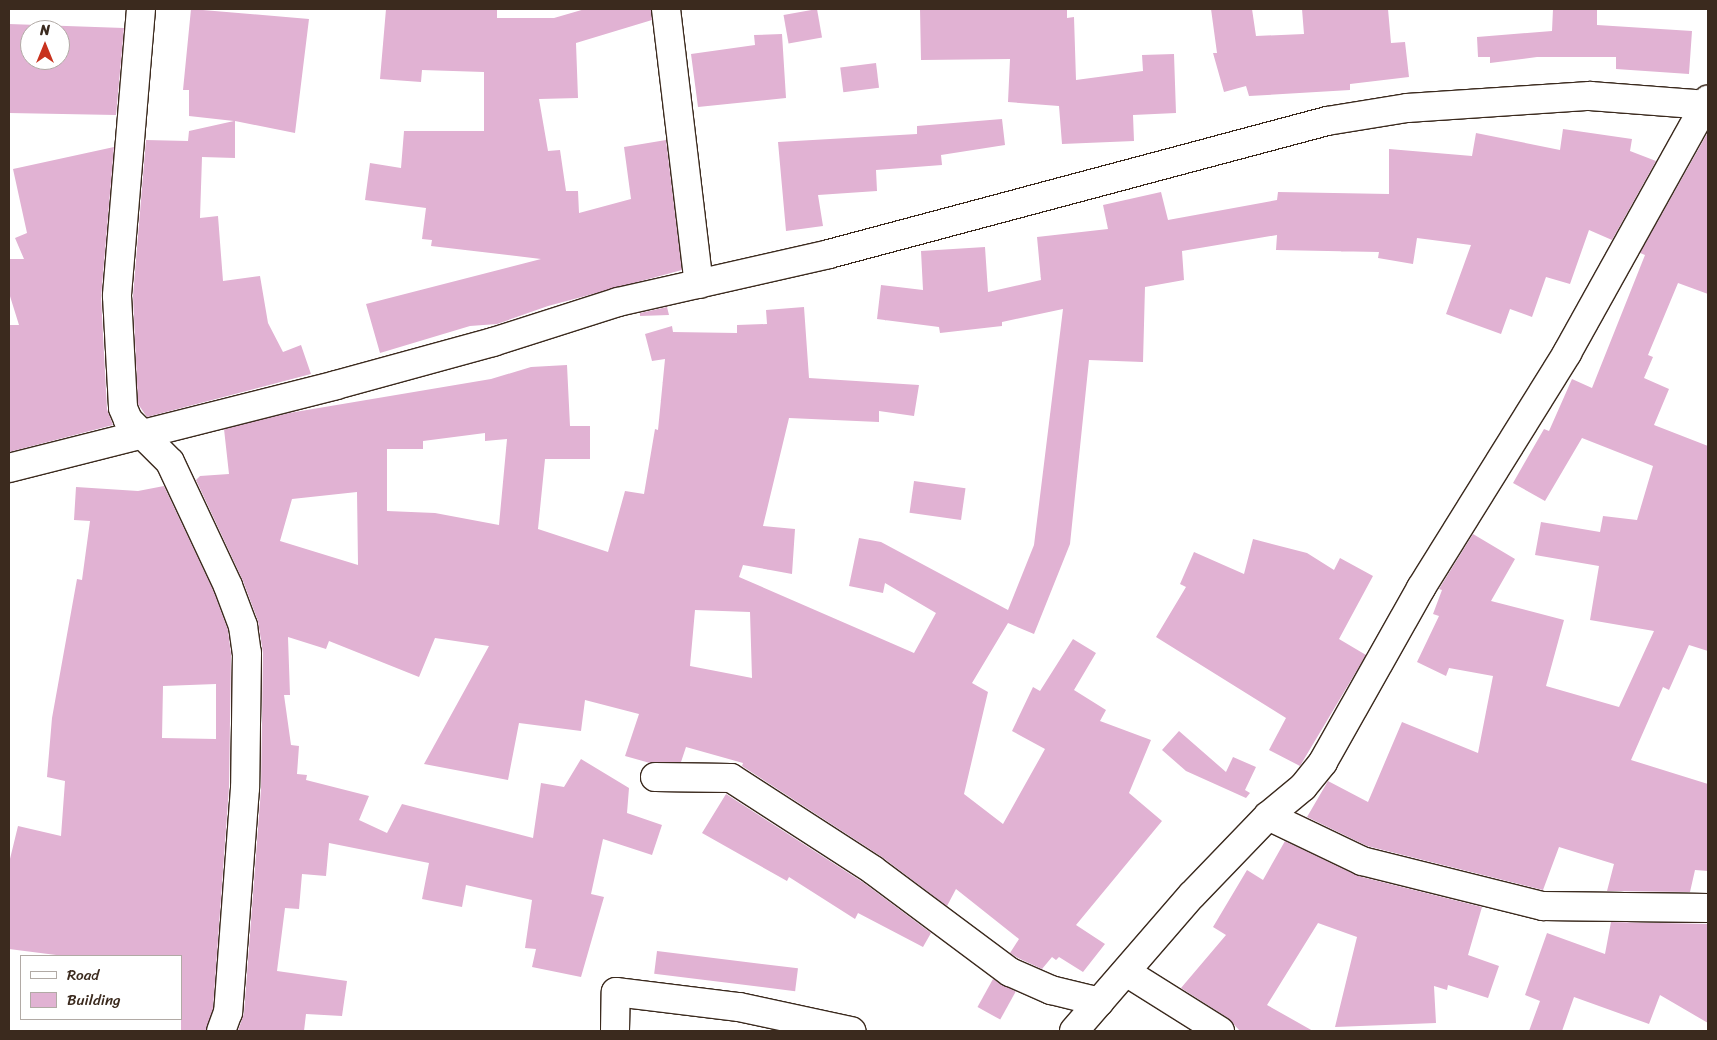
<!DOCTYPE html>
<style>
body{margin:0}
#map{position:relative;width:1717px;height:1040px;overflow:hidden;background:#fff;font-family:Sriracha,sans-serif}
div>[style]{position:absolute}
.building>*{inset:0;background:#e1b2d3;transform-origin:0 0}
.roads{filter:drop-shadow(1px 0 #3b2a1e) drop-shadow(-1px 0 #3b2a1e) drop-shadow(0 1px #3b2a1e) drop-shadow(0 -1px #3b2a1e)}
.street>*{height:28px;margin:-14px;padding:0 14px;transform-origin:14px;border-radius:14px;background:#fff}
.secondary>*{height:28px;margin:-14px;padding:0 14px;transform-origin:14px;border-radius:14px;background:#fff}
span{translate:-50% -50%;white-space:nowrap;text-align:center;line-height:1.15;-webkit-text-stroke:4px #fff;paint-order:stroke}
.frame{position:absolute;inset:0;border:10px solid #3b2a1e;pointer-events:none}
.legend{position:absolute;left:20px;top:955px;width:162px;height:65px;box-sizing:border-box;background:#fff;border:1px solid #b1aaa5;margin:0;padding:6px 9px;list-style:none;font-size:15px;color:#3b2a1e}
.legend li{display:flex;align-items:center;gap:10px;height:25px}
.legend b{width:25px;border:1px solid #b1aaa5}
.north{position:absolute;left:20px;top:20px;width:50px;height:50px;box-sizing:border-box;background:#fff;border:1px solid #b1aaa5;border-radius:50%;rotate:0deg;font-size:14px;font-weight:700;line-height:20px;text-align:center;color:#3b2a1e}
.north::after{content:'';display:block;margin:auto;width:18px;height:22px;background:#c8321e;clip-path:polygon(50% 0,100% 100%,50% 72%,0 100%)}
</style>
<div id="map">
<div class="building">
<i style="clip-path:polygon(191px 9px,309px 19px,295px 133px,235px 121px,235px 158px,202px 157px,200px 218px,218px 216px,223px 281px,260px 276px,268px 323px,283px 352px,301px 345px,311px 374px,147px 417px,138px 404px,133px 296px,146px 140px,188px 141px,189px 131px,234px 121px,189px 116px,189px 90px,183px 90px)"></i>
<i style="clip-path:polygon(386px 9px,497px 9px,497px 18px,554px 18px,585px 9px,651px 9px,652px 20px,576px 43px,578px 98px,539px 99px,548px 151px,560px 150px,566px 191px,578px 191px,579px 213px,631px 199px,624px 147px,666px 140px,682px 270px,548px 306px,497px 324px,470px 326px,380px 353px,366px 304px,541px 259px,431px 246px,432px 240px,422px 239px,426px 208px,365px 200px,370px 163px,401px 168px,404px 131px,484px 131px,484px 72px,422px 70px,421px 82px,380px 79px)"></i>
<i style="left:817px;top:9px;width:29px;height:34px;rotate:80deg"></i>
<i style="clip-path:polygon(920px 9px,1067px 9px,1067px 18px,1074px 17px,1076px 80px,1143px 71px,1142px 55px,1174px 54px,1176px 113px,1133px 115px,1134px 141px,1062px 144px,1059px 106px,1008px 102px,1010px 59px,921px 60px)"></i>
<i style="clip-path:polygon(1211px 9px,1252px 9px,1256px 36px,1304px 34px,1302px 9px,1388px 9px,1391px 43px,1405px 42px,1409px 77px,1350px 84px,1350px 90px,1249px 96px,1246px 86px,1224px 92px,1213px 53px,1217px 53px)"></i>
<i style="clip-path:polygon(1553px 9px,1597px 9px,1597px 25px,1692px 31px,1689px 74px,1616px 69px,1616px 57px,1537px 57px,1490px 63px,1490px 57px,1478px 57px,1477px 37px,1552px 31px)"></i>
<i style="clip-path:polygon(evenodd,9px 24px,124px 28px,116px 115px,9px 113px,9px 24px,30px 30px,60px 30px,60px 60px,30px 60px,30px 30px)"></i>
<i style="clip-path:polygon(782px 34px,786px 98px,698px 107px,691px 54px,755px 45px,754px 35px)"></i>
<i style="left:876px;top:63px;width:25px;height:36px;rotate:83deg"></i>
<i style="clip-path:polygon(1002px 119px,1005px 145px,941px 155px,942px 165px,876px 170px,877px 191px,818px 195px,823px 226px,786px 231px,778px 142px,917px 134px,917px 126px)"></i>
<i style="clip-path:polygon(evenodd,1563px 129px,1632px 139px,1630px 151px,1656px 161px,1612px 240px,1589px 230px,1570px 284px,1546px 277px,1532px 317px,1510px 309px,1501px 334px,1446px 314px,1471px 245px,1417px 238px,1413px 264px,1378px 258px,1379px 252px,1276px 250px,1277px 235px,1182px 251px,1184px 280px,1145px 287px,1143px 362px,1089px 360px,1070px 544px,1034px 634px,1008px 623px,972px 683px,988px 692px,964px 794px,1003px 824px,1045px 749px,1012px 731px,1033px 687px,1040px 691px,1073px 639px,1096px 653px,1074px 690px,1106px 710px,1100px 721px,1151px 740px,1129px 793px,1162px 821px,1076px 925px,1105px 944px,1083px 972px,1059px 957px,1056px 960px,1052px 957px,1042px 969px,1018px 958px,1010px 953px,1019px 939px,956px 889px,947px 906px,882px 857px,742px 766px,743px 763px,686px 747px,681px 762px,650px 763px,625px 756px,639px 714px,585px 700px,581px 731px,519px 723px,508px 780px,424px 764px,489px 646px,435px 638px,419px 677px,329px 641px,326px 649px,288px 637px,290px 695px,284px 695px,291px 745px,299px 746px,297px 774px,307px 775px,306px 780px,369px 796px,359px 820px,387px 833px,402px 804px,533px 838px,541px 783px,564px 787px,581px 759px,629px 788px,627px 813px,662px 825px,652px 855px,603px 839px,591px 894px,604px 897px,581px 977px,532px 967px,536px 949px,525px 948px,532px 900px,466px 885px,462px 907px,422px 899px,429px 863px,329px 843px,326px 876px,302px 874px,299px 909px,285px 908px,277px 971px,347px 981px,342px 1016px,306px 1014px,304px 1031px,238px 1031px,244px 1013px,261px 789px,263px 653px,258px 621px,243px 581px,196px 480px,200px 476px,229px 474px,224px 429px,289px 413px,491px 379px,531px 367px,567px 365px,570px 426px,590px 426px,590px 459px,545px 459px,538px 529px,608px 552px,625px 491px,644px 494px,655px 429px,658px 430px,665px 359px,652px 361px,645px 334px,672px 326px,673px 332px,737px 333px,737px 325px,767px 324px,766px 310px,804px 307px,809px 378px,919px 385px,914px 416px,879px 411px,879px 422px,789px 418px,763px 526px,795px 529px,792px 574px,743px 565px,739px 577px,914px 653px,936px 613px,885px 583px,883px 593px,849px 586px,859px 538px,881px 542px,1008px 610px,1034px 545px,1063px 309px,1002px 322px,1002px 326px,940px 333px,939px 327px,877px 319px,881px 285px,923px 290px,921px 251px,985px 247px,988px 292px,1041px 280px,1037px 237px,1108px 229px,1103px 205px,1161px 192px,1168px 220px,1277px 200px,1278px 192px,1389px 194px,1389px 149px,1472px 156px,1476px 133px,1560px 150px,1563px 129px,485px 433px,485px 441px,507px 439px,499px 525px,435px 513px,387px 511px,387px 449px,423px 449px,423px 441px,485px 433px,1563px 129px,357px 492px,358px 565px,280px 541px,292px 499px,357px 492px,1563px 129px,695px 610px,750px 612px,752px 678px,690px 666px,695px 610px)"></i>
<i style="clip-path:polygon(1708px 132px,1708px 294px,1678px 283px,1648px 355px,1653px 357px,1644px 378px,1669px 389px,1654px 425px,1708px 446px,1708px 651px,1689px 645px,1669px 690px,1663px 687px,1631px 760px,1708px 784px,1708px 871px,1695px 870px,1690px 892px,1607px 891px,1614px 864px,1559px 847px,1543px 890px,1367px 846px,1307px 817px,1328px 781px,1368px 802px,1402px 722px,1478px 753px,1493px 676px,1449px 668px,1446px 676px,1417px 662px,1439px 616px,1433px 614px,1442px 590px,1439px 589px,1473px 534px,1515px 559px,1491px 601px,1564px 620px,1546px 686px,1619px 707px,1654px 631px,1590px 620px,1599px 566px,1535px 555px,1541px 522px,1600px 532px,1603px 516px,1637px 520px,1653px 466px,1582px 438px,1545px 501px,1513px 483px,1544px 429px,1549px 431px,1572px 379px,1592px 388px,1645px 255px,1640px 253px)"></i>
<i style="clip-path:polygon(114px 147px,101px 297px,107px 409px,113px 425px,9px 452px,9px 325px,19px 325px,9px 293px,9px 259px,24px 259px,15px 238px,27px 233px,13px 169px)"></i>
<i style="clip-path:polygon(667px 307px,669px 315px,640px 316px,640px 313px)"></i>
<i style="left:914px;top:481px;width:52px;height:32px;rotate:8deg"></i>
<i style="clip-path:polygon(evenodd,164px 486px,214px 592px,228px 630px,231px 654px,229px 787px,213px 1009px,206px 1031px,181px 1031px,181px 956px,64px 956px,9px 949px,9px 863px,18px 826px,61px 836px,65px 781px,47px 777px,52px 718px,77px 579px,82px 580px,90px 521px,74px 520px,76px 487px,138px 491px,164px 486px,216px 684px,216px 739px,162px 738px,163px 686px,216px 684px)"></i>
<i style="clip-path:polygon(1253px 539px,1307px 553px,1334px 570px,1340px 558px,1373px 576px,1339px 639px,1366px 655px,1300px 766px,1269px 750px,1286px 718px,1156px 637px,1186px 587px,1180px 584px,1194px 552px,1244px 574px)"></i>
<i style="clip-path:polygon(1179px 731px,1226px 772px,1233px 757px,1256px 767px,1245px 790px,1250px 793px,1246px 798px,1186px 771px,1162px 750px)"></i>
<i style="clip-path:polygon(726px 794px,864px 883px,931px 933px,923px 947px,858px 913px,855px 919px,789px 877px,787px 881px,702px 833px)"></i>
<i style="clip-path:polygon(1285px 841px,1358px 876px,1482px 907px,1468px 955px,1499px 966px,1488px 998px,1448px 985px,1447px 990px,1434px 986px,1436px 1023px,1335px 1027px,1357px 937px,1318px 923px,1267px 1005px,1313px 1031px,1240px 1031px,1228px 1018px,1181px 988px,1226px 935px,1213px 927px,1247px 870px,1263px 880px)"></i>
<i style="clip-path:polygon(1611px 922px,1708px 924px,1708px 1023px,1660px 995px,1649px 1024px,1574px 997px,1562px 1031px,1529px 1031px,1540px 1001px,1525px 995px,1547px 933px,1605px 954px)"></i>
<i style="left:657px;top:951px;width:142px;height:23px;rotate:7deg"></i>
<i style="left:993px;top:979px;width:26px;height:32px;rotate:29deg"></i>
</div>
<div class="roads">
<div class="street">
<i style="left:141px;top:9px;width:288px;rotate:94.8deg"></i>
<i style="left:117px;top:296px;width:112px;rotate:86.9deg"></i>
<i style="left:123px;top:408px;width:13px;rotate:67deg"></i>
<i style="left:128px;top:420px;width:59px;rotate:45deg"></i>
<i style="left:170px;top:462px;width:137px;rotate:64.9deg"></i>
<i style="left:228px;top:586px;width:43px;rotate:69.4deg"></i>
<i style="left:243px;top:626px;width:27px;rotate:82deg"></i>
<i style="left:247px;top:653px;width:135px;rotate:90.8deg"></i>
<i style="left:245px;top:788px;width:225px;rotate:94.3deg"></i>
<i style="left:228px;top:1012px;width:20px;rotate:110deg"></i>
<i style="left:666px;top:9px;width:277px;rotate:83.2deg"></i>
<i style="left:655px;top:777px;width:76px;rotate:0.8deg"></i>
<i style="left:731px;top:778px;width:169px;rotate:32.9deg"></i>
<i style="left:873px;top:870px;width:171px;rotate:36.7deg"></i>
<i style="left:1010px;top:972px;width:45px;rotate:23.7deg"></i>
<i style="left:1051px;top:990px;width:50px;rotate:13.8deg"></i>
<i style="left:1268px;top:816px;width:104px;rotate:25.6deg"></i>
<i style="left:1362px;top:861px;width:187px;rotate:14deg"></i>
<i style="left:1543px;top:906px;width:165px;rotate:0.7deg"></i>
<i style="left:1126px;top:972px;width:111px;rotate:32.1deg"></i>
<i style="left:615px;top:1031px;width:39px;rotate:-89deg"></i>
<i style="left:616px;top:992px;width:124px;rotate:7deg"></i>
<i style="left:739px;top:1007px;width:115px;rotate:12.1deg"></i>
<i style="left:1074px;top:1031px;width:180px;rotate:-49.1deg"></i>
<i style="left:1192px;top:895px;width:110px;rotate:-46.1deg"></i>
<i style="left:1268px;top:816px;width:45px;rotate:-39.6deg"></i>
<i style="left:1303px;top:787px;width:32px;rotate:-51deg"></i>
<i style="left:1323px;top:762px;width:200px;rotate:-60.6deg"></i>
<i style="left:1421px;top:588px;width:277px;rotate:-58.1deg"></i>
<i style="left:1567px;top:353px;width:290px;rotate:-60.9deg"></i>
</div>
<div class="secondary">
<i style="left:9px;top:468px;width:337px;rotate:-14.2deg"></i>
<i style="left:336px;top:385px;width:163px;rotate:-15.3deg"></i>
<i style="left:493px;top:342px;width:131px;rotate:-17.7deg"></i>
<i style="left:618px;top:302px;width:216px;rotate:-12.8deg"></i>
<i style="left:829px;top:254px;width:515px;rotate:-14.95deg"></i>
<i style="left:1327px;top:121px;width:81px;rotate:-9.2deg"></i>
<i style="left:1407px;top:108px;width:183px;rotate:-3.8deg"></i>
<i style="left:1590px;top:96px;width:118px;rotate:4.4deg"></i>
</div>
</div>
<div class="frame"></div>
<ul class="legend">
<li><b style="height:6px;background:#fff"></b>Road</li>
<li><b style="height:14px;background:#e1b2d3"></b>Building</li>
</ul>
<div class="north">N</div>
</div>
